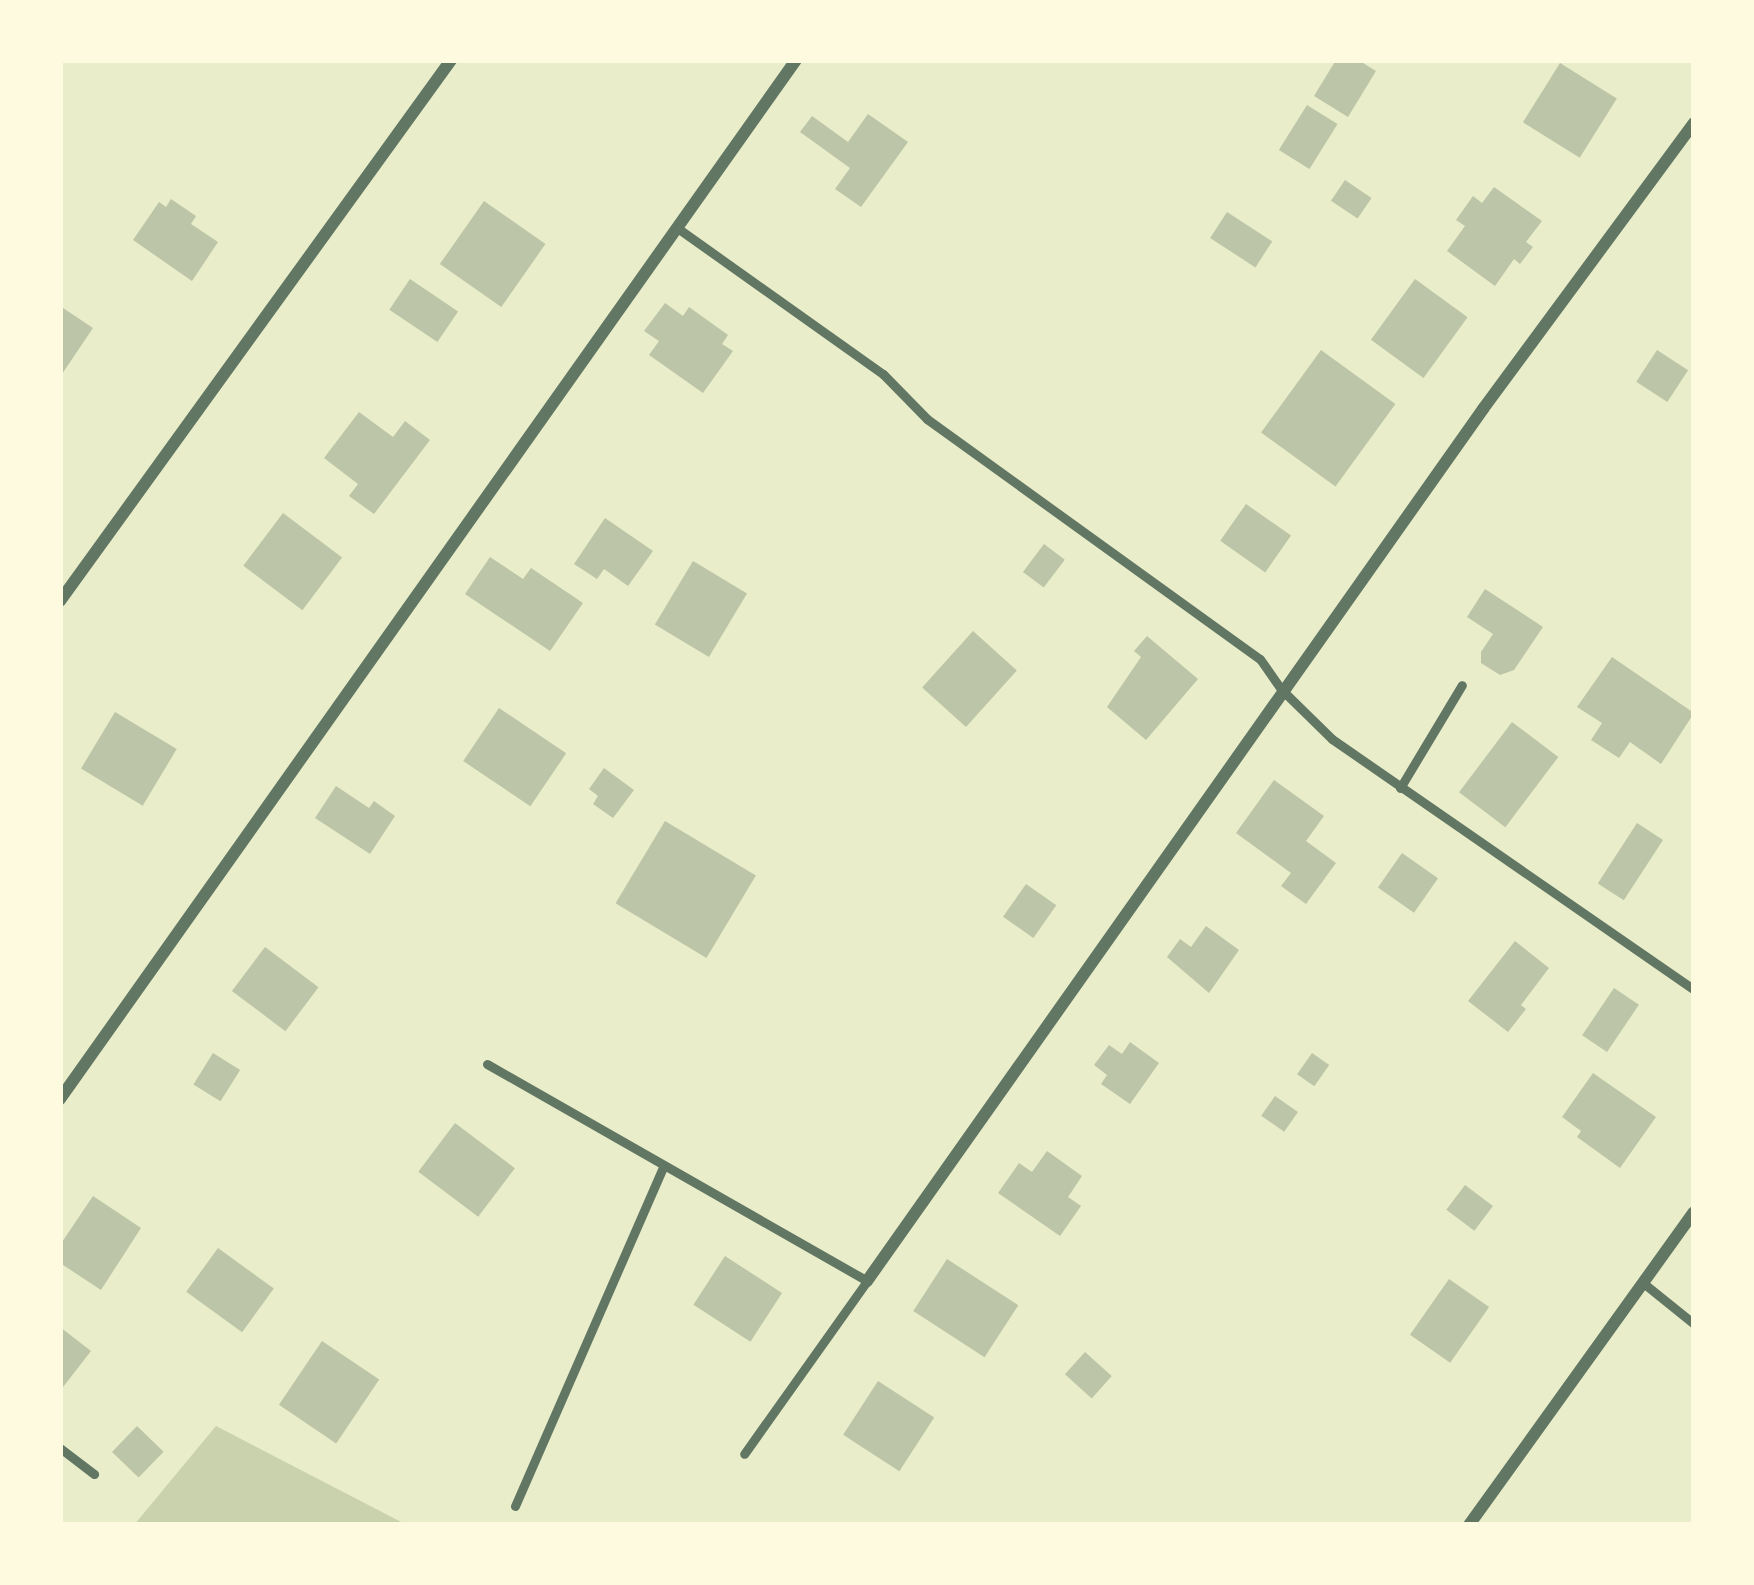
<!DOCTYPE html>
<style>
body{margin:0}
#map{position:relative;width:1754px;height:1585px;overflow:hidden;background:#e9edc9;font-family:Inter,sans-serif}
div>[style]{position:absolute}
.green>*{inset:0;background:#cad2ad}
.building>*{inset:0;background:#bcc5a7;transform-origin:0 0}
.service>*{height:9px;margin:-4.5px;padding:0 4.5px;transform-origin:4.5px;border-radius:4.5px;background:#617663}
.minor>*{height:12px;margin:-6px;padding:0 6px;transform-origin:6px;border-radius:6px;background:#617663}
span{translate:-50% -50%;white-space:nowrap;text-align:center;line-height:1.15;-webkit-text-stroke:9px #fefae0;paint-order:stroke}
.frame{position:absolute;inset:0;border:63px solid #fefae0;pointer-events:none}
</style>
<div id="map">
<div class="green">
<i style="clip-path:polygon(216px 1426px,407px 1525px,134px 1525px)"></i>
</div>
<div class="building">
<i style="clip-path:polygon(1336px 60px,1358px 60px,1376px 71px,1348px 117px,1314px 96px)"></i>
<i style="left:1560px;top:63px;width:67px;height:70px;rotate:32deg"></i>
<i style="left:1307px;top:105px;width:36px;height:53px;rotate:32deg"></i>
<i style="clip-path:polygon(868px 114px,908px 142px,861px 207px,835px 189px,850px 168px,800px 132px,812px 116px,848px 142px)"></i>
<i style="left:1345px;top:180px;width:32px;height:25px;rotate:34deg"></i>
<i style="clip-path:polygon(1494px 187px,1542px 221px,1526px 242px,1533px 247px,1520px 264px,1514px 259px,1495px 286px,1447px 251px,1465px 226px,1456px 220px,1473px 196px,1482px 203px)"></i>
<i style="clip-path:polygon(171px 199px,196px 216px,191px 224px,218px 242px,192px 281px,133px 240px,159px 202px,166px 207px)"></i>
<i style="left:484px;top:201px;width:75px;height:77px;rotate:35deg"></i>
<i style="left:1227px;top:212px;width:54px;height:31px;rotate:33deg"></i>
<i style="left:410px;top:279px;width:58px;height:37px;rotate:34deg"></i>
<i style="left:1415px;top:279px;width:65px;height:75px;rotate:36deg"></i>
<i style="clip-path:polygon(665px 303px,683px 316px,689px 307px,728px 335px,722px 344px,733px 351px,703px 393px,649px 355px,659px 341px,644px 331px)"></i>
<i style="clip-path:polygon(60px 306px,93px 328px,60px 377px)"></i>
<i style="left:1321px;top:350px;width:92px;height:102px;rotate:36deg"></i>
<i style="left:1657px;top:350px;width:37px;height:38px;rotate:33deg"></i>
<i style="clip-path:polygon(359px 412px,393px 437px,405px 421px,430px 440px,374px 514px,349px 496px,358px 484px,324px 458px)"></i>
<i style="left:1246px;top:504px;width:55px;height:45px;rotate:35deg"></i>
<i style="left:283px;top:513px;width:74px;height:66px;rotate:37deg"></i>
<i style="clip-path:polygon(605px 518px,653px 551px,628px 586px,604px 569px,597px 579px,574px 564px)"></i>
<i style="left:1044px;top:544px;width:26px;height:35px;rotate:37deg"></i>
<i style="clip-path:polygon(490px 557px,523px 579px,531px 568px,583px 603px,550px 651px,465px 594px)"></i>
<i style="left:693px;top:561px;width:63px;height:74px;rotate:31deg"></i>
<i style="clip-path:polygon(1485px 589px,1543px 627px,1514px 670px,1500px 675px,1481px 663px,1481px 652px,1493px 634px,1467px 617px)"></i>
<i style="left:973px;top:631px;width:59px;height:76px;rotate:42deg"></i>
<i style="clip-path:polygon(1147px 636px,1198px 679px,1146px 740px,1107px 707px,1141px 657px,1134px 651px)"></i>
<i style="clip-path:polygon(1612px 657px,1694px 713px,1661px 764px,1630px 742px,1619px 758px,1591px 740px,1602px 723px,1577px 707px)"></i>
<i style="left:499px;top:708px;width:81px;height:64px;rotate:34deg"></i>
<i style="left:115px;top:712px;width:72px;height:66px;rotate:31deg"></i>
<i style="left:1512px;top:722px;width:58px;height:88px;rotate:37deg"></i>
<i style="clip-path:polygon(604px 768px,634px 790px,613px 818px,593px 804px,598px 796px,589px 789px)"></i>
<i style="clip-path:polygon(1274px 780px,1324px 816px,1306px 841px,1336px 863px,1306px 904px,1281px 886px,1291px 873px,1236px 833px)"></i>
<i style="clip-path:polygon(336px 786px,369px 808px,374px 801px,395px 816px,370px 854px,315px 818px)"></i>
<i style="left:665px;top:821px;width:106px;height:96px;rotate:31deg"></i>
<i style="left:1637px;top:823px;width:31px;height:72px;rotate:33deg"></i>
<i style="left:1402px;top:853px;width:44px;height:42px;rotate:35deg"></i>
<i style="left:1026px;top:884px;width:37px;height:40px;rotate:35deg"></i>
<i style="clip-path:polygon(1206px 926px,1239px 950px,1209px 993px,1167px 957px,1180px 939px,1191px 947px)"></i>
<i style="clip-path:polygon(1515px 941px,1549px 968px,1521px 1005px,1526px 1009px,1508px 1032px,1468px 1001px)"></i>
<i style="left:265px;top:947px;width:67px;height:55px;rotate:37deg"></i>
<i style="left:1614px;top:988px;width:30px;height:57px;rotate:34deg"></i>
<i style="clip-path:polygon(1130px 1042px,1159px 1063px,1130px 1104px,1101px 1084px,1107px 1075px,1094px 1065px,1109px 1045px,1122px 1054px)"></i>
<i style="left:213px;top:1053px;width:32px;height:37px;rotate:32deg"></i>
<i style="left:1312px;top:1053px;width:21px;height:26px;rotate:35deg"></i>
<i style="clip-path:polygon(1593px 1073px,1656px 1117px,1620px 1168px,1577px 1137px,1581px 1131px,1562px 1117px)"></i>
<i style="left:1275px;top:1096px;width:28px;height:24px;rotate:35deg"></i>
<i style="left:455px;top:1123px;width:75px;height:61px;rotate:37deg"></i>
<i style="clip-path:polygon(1047px 1151px,1082px 1176px,1068px 1197px,1081px 1206px,1060px 1236px,998px 1193px,1019px 1163px,1032px 1172px)"></i>
<i style="left:1465px;top:1185px;width:35px;height:31px;rotate:37deg"></i>
<i style="clip-path:polygon(93px 1196px,141px 1228px,101px 1290px,60px 1263px,60px 1245px)"></i>
<i style="left:218px;top:1248px;width:69px;height:54px;rotate:36deg"></i>
<i style="left:725px;top:1256px;width:68px;height:58px;rotate:33deg"></i>
<i style="left:947px;top:1259px;width:85px;height:62px;rotate:33deg"></i>
<i style="left:1449px;top:1279px;width:49px;height:68px;rotate:35deg"></i>
<i style="clip-path:polygon(60px 1327px,91px 1351px,60px 1391px)"></i>
<i style="left:322px;top:1341px;width:69px;height:77px;rotate:34deg"></i>
<i style="left:1085px;top:1352px;width:36px;height:30px;rotate:42deg"></i>
<i style="left:878px;top:1381px;width:67px;height:64px;rotate:33deg"></i>
<i style="left:137px;top:1426px;width:37px;height:36px;rotate:44deg"></i>
</div>
<div class="service">
<i style="left:676px;top:227px;width:254px;rotate:35.4deg"></i>
<i style="left:883px;top:374px;width:63px;rotate:45.6deg"></i>
<i style="left:927px;top:419px;width:410px;rotate:35.8deg"></i>
<i style="left:1260px;top:659px;width:38px;rotate:55deg"></i>
<i style="left:1282px;top:690px;width:70px;rotate:44.4deg"></i>
<i style="left:1332px;top:739px;width:441px;rotate:34.7deg"></i>
<i style="left:1400px;top:788px;width:120px;rotate:-59deg"></i>
<i style="left:487px;top:1064px;width:438px;rotate:29.7deg"></i>
<i style="left:867px;top:1281px;width:212px;rotate:125.4deg"></i>
<i style="left:1642px;top:1282px;width:67px;rotate:38.9deg"></i>
<i style="left:60px;top:1448px;width:43px;rotate:37.4deg"></i>
<i style="left:515px;top:1506px;width:369px;rotate:-66.4deg"></i>
</div>
<div class="minor">
<i style="left:60px;top:601px;width:668px;rotate:-54.14deg"></i>
<i style="left:60px;top:1099px;width:1273px;rotate:-54.69deg"></i>
<i style="left:867px;top:1281px;width:1068px;rotate:-54.76deg"></i>
<i style="left:1483px;top:409px;width:355px;rotate:-53.6deg"></i>
<i style="left:1469px;top:1525px;width:385px;rotate:-54.3deg"></i>
</div>
<div class="frame"></div>
</div>
